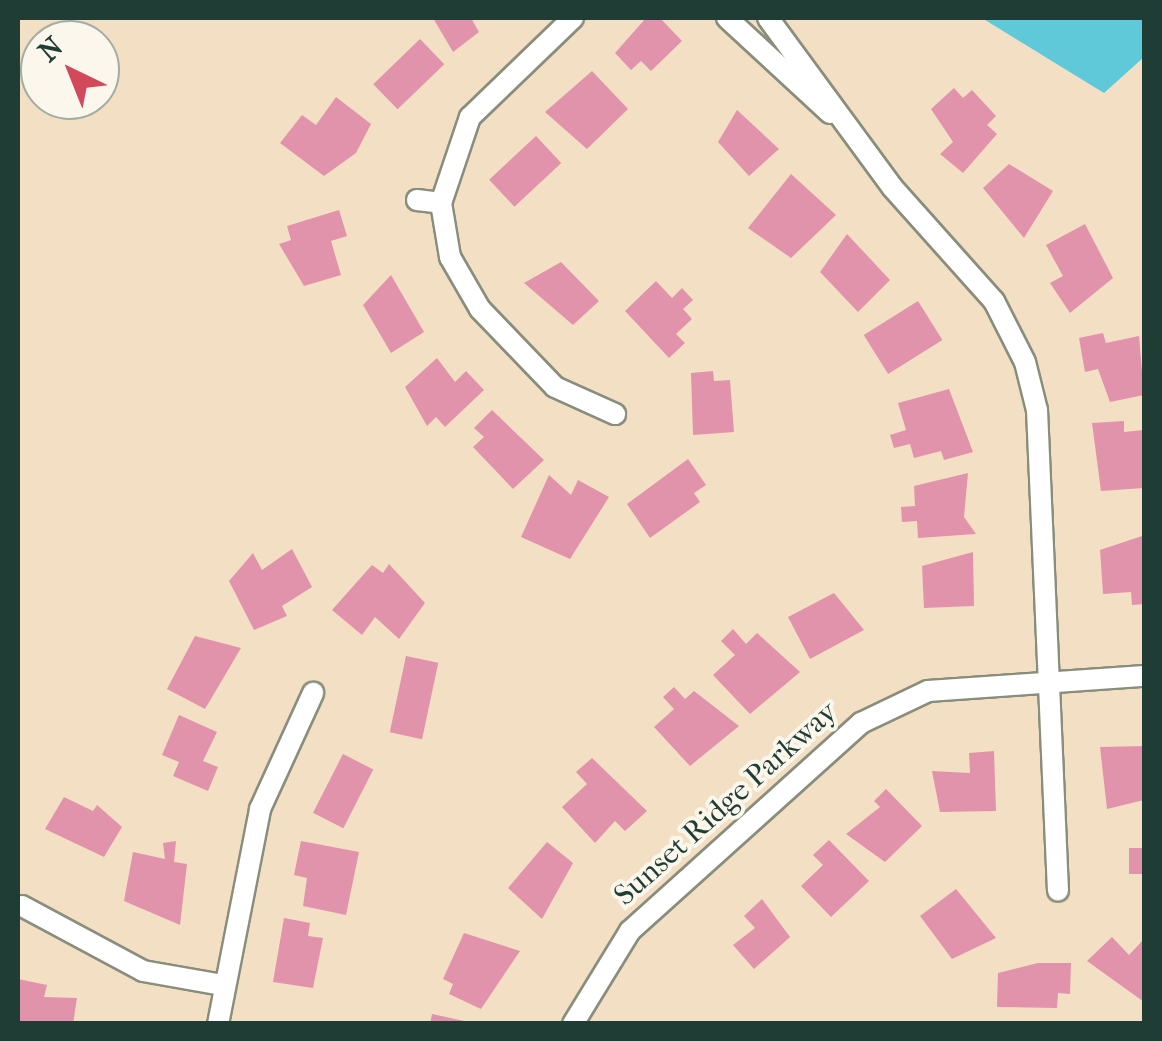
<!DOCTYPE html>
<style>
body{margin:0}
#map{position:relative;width:1162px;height:1041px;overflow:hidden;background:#f3dfc3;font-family:"IM FELL French Canon",serif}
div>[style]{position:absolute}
.water>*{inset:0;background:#5fc9da}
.building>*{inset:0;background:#e193ac;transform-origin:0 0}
.roads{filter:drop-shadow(2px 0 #898e7c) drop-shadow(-2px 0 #898e7c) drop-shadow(0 2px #898e7c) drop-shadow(0 -2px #898e7c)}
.street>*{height:20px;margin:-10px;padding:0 10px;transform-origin:10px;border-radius:10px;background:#fff}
span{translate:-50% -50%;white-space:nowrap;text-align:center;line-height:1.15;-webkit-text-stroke:8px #fbf7ec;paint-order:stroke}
.street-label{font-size:30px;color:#1f3d34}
.frame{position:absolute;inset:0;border:20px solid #1f3d34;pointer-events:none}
.north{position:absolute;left:20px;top:20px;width:100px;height:100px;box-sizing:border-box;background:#fbf7ec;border:2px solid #a3ada2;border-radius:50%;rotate:317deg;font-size:28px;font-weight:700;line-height:40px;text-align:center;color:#1f3d34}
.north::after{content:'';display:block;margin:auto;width:35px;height:45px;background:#d1495b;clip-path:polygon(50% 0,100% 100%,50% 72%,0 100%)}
</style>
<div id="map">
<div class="water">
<i style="clip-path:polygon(982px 18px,1144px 18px,1144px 57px,1104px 93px)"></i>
</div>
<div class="building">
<i style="clip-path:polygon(433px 18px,471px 18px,479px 32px,453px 52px)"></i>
<i style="clip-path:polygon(646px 18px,660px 18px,682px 41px,651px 71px,641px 61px,631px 70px,615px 53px)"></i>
<i style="left:420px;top:39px;width:35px;height:65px;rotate:46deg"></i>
<i style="clip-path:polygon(592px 71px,628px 109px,587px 149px,545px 112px)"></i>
<i style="clip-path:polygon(954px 88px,963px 98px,972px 90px,996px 116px,987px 125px,997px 134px,963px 173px,940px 154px,953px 142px,931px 109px)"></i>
<i style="clip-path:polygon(336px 97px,371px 124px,356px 153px,324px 176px,280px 143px,302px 115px,316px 125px)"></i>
<i style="clip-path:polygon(737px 110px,779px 149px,749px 176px,718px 142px)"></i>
<i style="left:536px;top:136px;width:37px;height:64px;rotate:47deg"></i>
<i style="clip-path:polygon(1009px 164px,1053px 191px,1024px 238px,983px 188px)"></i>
<i style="clip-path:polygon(791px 174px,836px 215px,791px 258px,748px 228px)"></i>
<i style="clip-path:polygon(339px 210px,347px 236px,331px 241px,341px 275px,304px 286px,279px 244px,291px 240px,287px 226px)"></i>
<i style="clip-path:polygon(1085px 224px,1113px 278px,1070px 313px,1050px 283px,1063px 276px,1046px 245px)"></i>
<i style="clip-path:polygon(847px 234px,890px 280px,858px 312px,820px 272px)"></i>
<i style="clip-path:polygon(561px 262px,599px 301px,573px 325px,524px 283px)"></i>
<i style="clip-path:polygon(391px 275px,424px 332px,391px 353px,363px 305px)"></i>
<i style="clip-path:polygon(656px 281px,672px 298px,682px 288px,693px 300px,683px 309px,692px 319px,676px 334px,685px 343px,669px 358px,625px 311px)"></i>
<i style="left:918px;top:301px;width:46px;height:64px;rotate:58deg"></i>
<i style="clip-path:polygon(1103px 333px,1106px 343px,1139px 336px,1144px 395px,1110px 402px,1098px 369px,1085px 372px,1079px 338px)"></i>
<i style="clip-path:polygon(437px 358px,455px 382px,466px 371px,484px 390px,445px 427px,436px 417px,427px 426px,405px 387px)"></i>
<i style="clip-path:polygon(713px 371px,714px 381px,730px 380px,734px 432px,693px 435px,691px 373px)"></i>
<i style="clip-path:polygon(949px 389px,973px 452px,944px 460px,941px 451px,914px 458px,910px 444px,894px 448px,890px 435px,906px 430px,898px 403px)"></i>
<i style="clip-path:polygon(492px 410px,544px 460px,513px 489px,473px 447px,484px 437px,474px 428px)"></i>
<i style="clip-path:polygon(1124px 421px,1124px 432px,1144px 430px,1144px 488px,1101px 491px,1092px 423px)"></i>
<i style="clip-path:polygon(688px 459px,706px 485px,694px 493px,700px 502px,650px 538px,627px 504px)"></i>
<i style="clip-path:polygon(968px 473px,964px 517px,976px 534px,918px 538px,917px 521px,902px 522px,901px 507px,915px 506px,914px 486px)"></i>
<i style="clip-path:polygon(549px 475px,571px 495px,578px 480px,609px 497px,570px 559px,521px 537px)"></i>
<i style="clip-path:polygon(1142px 536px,1144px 604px,1132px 605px,1131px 592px,1103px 594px,1100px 550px)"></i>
<i style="clip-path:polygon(292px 549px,312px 587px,282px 606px,287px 616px,254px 630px,229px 581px,253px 553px,262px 570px)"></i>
<i style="clip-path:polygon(973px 552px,974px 606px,924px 608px,922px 566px)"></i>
<i style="clip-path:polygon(389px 564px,425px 603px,399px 639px,375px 617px,362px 635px,332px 610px,372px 565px,383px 573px)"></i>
<i style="clip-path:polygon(834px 593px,864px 630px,810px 659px,788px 617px)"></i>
<i style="clip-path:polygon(733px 629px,746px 644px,757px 633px,800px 672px,750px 714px,713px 675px,735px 655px,721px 641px)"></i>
<i style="clip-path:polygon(195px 636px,241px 648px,205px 709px,167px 689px)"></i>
<i style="left:406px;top:656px;width:33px;height:78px;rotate:12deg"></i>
<i style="clip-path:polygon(674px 687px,685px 699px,694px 691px,739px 726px,690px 766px,654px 727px,674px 709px,663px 697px)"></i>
<i style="clip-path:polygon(179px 715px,217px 732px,203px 761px,218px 767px,208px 791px,173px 776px,179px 762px,162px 755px)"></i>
<i style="clip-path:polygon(1144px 746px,1144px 800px,1107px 809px,1100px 747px)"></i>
<i style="clip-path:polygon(994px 751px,996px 811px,940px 812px,932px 771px,970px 773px,969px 753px)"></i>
<i style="left:343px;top:754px;width:34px;height:66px;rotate:27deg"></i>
<i style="clip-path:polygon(592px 758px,647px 811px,625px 831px,615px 821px,595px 843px,562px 807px,587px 784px,576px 772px)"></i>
<i style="clip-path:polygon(886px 789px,922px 826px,885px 862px,846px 834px,880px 807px,874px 801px)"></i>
<i style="clip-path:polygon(64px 797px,93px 811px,97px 805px,122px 827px,104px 857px,45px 829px)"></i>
<i style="clip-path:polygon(829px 840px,869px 881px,831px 917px,801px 886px,823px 865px,813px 855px)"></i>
<i style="clip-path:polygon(176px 841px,174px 862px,187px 864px,180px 925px,124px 901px,133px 852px,165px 859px,163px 843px)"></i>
<i style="clip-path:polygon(301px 841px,359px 852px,346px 915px,303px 906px,307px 878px,294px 875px)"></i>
<i style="clip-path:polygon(547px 842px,573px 863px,542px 919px,508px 888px)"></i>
<i style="left:1129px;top:848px;width:15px;height:26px"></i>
<i style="clip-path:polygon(956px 889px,996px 938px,952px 959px,920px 916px)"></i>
<i style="clip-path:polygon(762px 899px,790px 937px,754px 969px,733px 945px,755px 928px,744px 916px)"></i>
<i style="clip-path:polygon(284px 918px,310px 923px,308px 936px,323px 938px,313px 988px,273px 982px)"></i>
<i style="clip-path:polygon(464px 933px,520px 951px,481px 1009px,449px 994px,453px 984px,443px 979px)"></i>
<i style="clip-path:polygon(1112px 937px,1129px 955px,1144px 939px,1144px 1002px,1087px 961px)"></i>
<i style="clip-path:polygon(1038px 963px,1071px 963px,1070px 994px,1058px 993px,1057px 1008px,997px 1007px,998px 973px)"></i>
<i style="clip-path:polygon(18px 979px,47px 985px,44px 997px,77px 998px,73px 1024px,18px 1024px)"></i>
<i style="clip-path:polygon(432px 1014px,469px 1022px,468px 1024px,430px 1024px)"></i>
</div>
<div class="roads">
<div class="street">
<i style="left:573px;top:18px;width:143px;rotate:136.1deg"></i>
<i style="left:470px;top:117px;width:91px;rotate:108.6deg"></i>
<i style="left:441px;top:203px;width:55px;rotate:80.5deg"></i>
<i style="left:450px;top:257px;width:60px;rotate:60deg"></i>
<i style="left:480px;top:309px;width:108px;rotate:46.1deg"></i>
<i style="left:555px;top:387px;width:66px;rotate:24.2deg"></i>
<i style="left:727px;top:18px;width:140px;rotate:42.7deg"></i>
<i style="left:768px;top:18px;width:210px;rotate:53.7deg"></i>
<i style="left:892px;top:187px;width:153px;rotate:48.2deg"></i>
<i style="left:994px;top:301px;width:68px;rotate:63.1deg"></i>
<i style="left:1025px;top:362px;width:49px;rotate:76deg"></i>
<i style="left:1037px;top:410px;width:481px;rotate:87.5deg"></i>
<i style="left:417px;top:200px;width:24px;rotate:7deg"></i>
<i style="left:22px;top:906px;width:137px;rotate:28.2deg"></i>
<i style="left:143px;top:971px;width:80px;rotate:10deg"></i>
<i style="left:218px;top:1024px;width:219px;rotate:-78.9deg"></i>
<i style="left:260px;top:809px;width:128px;rotate:-65.4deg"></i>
<i style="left:573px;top:1024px;width:109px;rotate:-58.5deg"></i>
<i style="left:630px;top:931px;width:311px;rotate:-42deg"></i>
<i style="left:861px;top:723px;width:74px;rotate:-25.5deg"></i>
<i style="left:928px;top:691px;width:217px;rotate:-4deg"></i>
</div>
</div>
<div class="street-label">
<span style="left:726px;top:804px;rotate:-42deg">Sunset Ridge Parkway</span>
</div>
<div class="frame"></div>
<div class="north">N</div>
</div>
